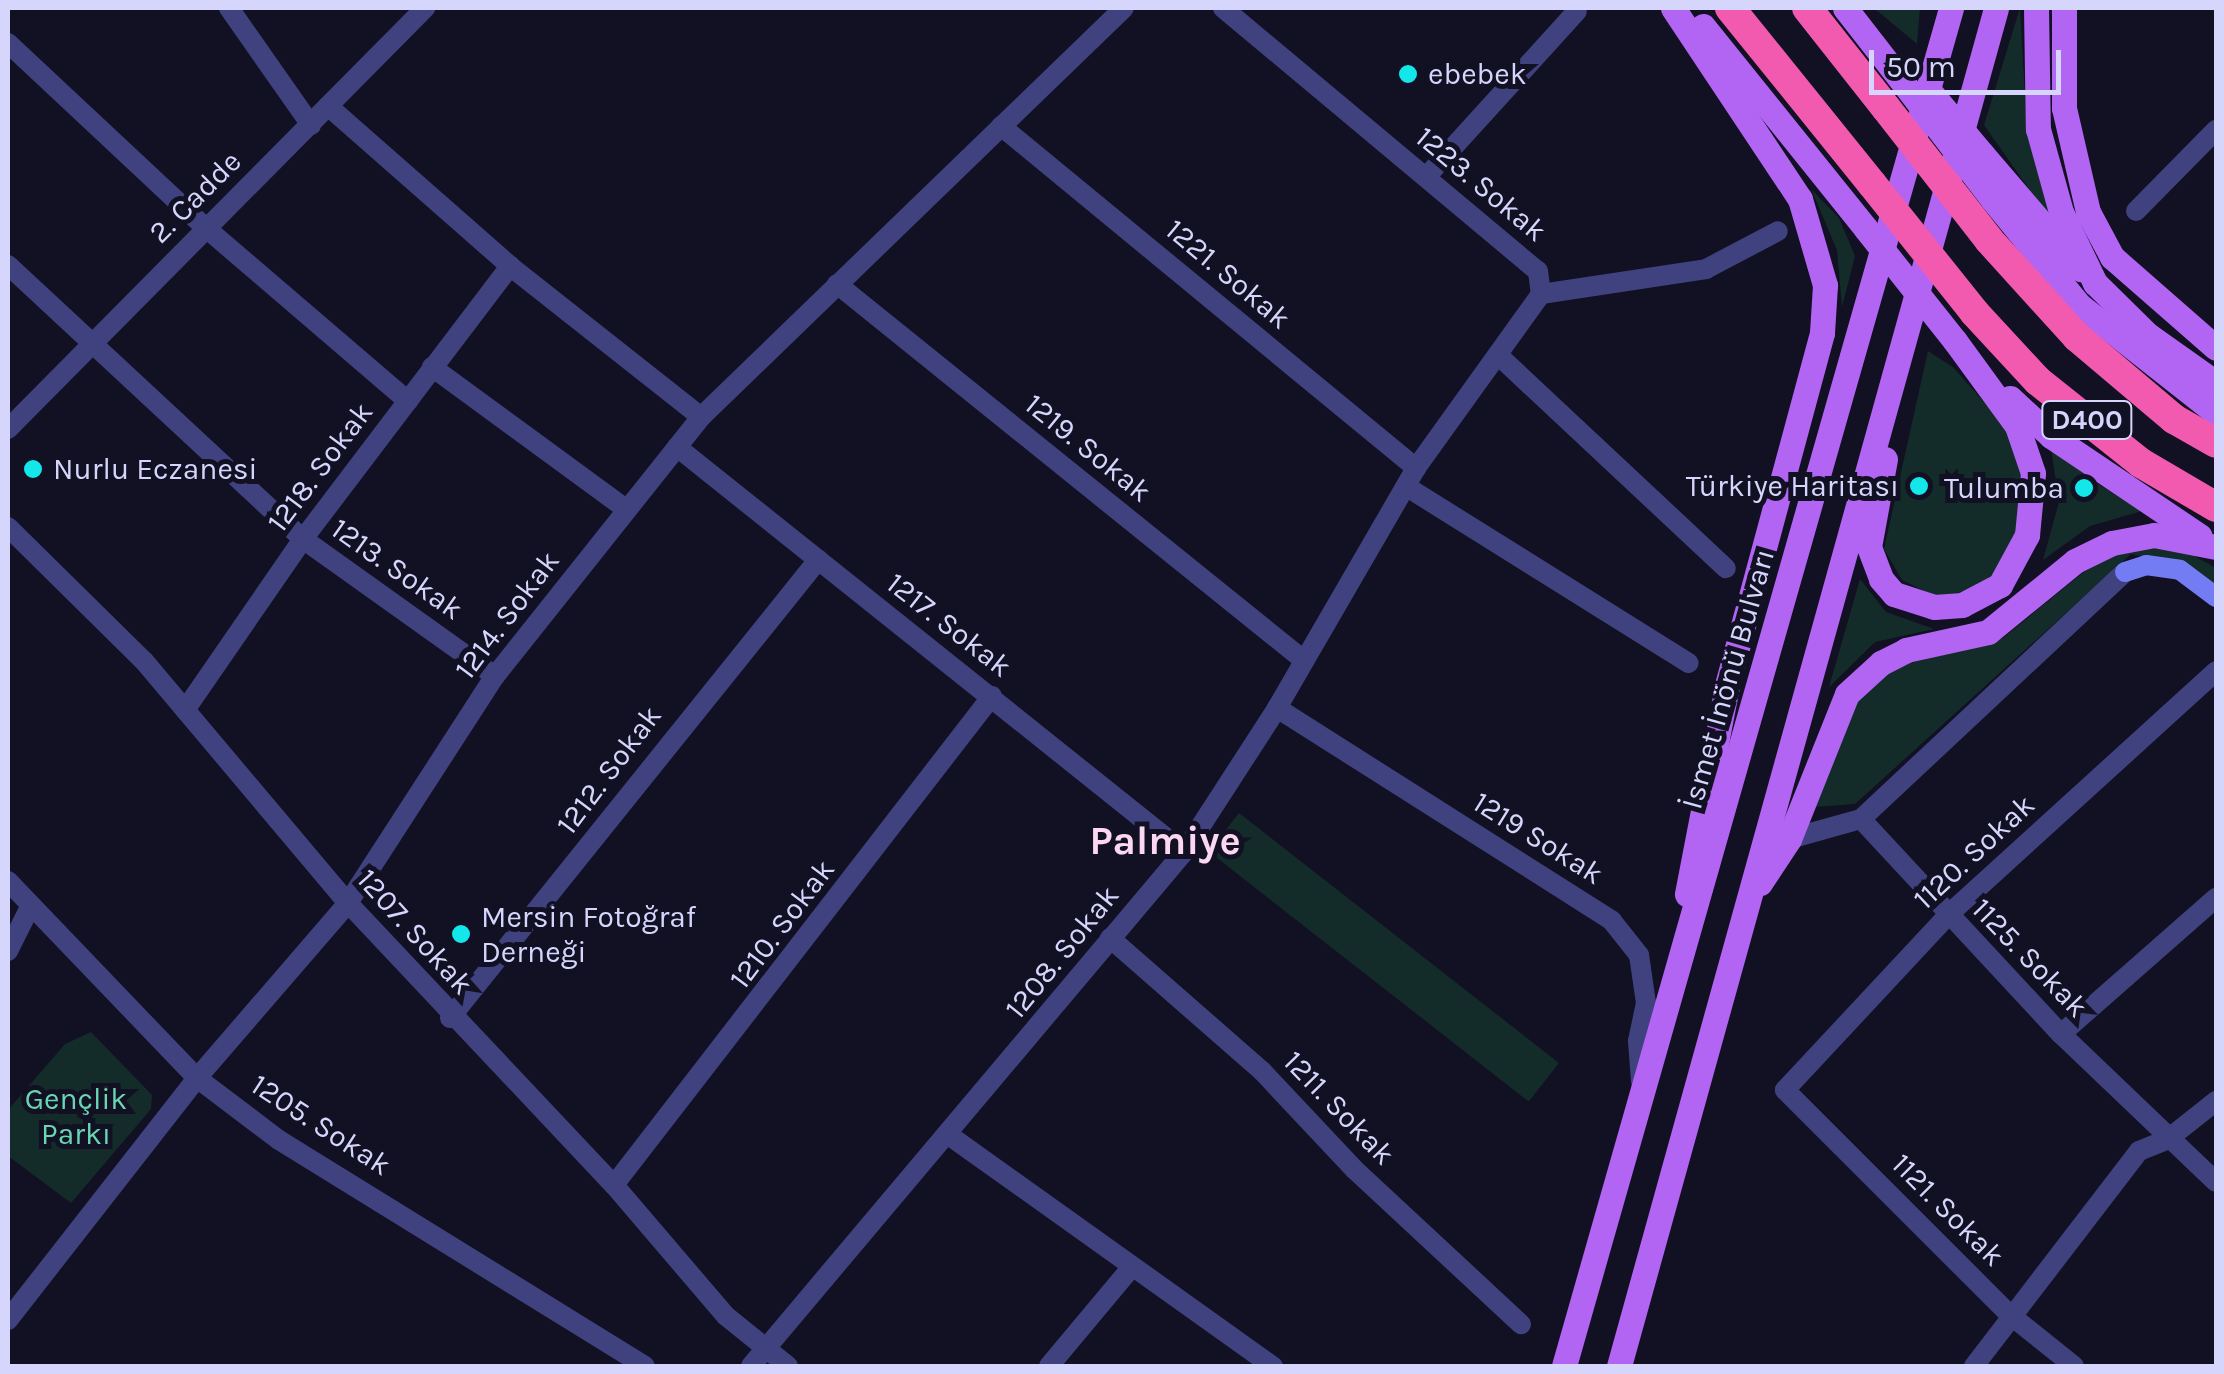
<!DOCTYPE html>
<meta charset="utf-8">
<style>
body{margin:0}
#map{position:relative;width:2224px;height:1374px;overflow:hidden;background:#121023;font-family:Karla,sans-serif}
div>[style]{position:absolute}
.green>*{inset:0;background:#142c29;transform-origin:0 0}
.street>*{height:20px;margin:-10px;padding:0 10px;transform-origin:10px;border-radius:10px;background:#3f427e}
.secondary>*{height:20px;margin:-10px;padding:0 10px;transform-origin:10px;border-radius:10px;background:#747cf4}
.primary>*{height:25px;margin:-12.5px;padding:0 12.5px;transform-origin:12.5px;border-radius:12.5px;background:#b265f3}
.highway>*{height:30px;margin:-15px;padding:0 15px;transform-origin:15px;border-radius:15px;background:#f25ab0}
.primary-bridge>*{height:25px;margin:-12.5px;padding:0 12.5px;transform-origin:12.5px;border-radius:12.5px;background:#b265f3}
.highway-bridge>*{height:30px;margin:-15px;padding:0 15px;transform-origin:15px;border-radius:15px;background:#f25ab0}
.dots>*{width:28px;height:28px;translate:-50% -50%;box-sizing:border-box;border:5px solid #121023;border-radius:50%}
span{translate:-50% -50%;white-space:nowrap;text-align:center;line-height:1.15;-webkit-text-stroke:10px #121023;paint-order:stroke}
.shield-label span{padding:2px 8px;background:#121023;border:2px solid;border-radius:8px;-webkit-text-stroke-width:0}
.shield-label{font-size:28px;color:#d6d5fc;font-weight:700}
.poi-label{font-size:30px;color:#d6d5fc}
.left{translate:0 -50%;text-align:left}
.right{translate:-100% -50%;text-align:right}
.street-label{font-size:30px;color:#d6d5fc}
.park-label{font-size:30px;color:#67d6b1}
.district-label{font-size:40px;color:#fcd7f2;font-weight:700}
.frame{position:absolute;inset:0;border:10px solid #d6d5fc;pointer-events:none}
.scale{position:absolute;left:1869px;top:50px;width:192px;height:45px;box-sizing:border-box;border:5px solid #d6d5fc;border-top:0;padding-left:12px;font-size:30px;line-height:35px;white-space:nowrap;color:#d6d5fc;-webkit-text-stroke:8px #121023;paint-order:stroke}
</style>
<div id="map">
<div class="green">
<i style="clip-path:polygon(1874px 8px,1920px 8px,1917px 44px,1875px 9px)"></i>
<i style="clip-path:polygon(2020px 8px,2026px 112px,2058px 230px,1984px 125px)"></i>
<i style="clip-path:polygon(1811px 189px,1839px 218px,1855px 256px,1842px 307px,1837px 250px)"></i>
<i style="clip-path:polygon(1928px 351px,1954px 368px,2004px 425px,2023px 464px,2025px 515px,1995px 573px,1972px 591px,1935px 596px,1902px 580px,1884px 549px)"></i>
<i style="clip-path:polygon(2050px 442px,2096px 483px,2142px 511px,2090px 526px,2043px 560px,2059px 502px)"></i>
<i style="clip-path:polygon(2117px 545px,2184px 550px,2216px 568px,2216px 590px,2184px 566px,2131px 554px,1855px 804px,1814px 807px,1850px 702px,1896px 667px,2003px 638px)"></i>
<i style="clip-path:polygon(1860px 579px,1886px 612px,1934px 629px,1875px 642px,1829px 687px)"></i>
<i style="left:1239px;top:813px;width:406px;height:49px;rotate:38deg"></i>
<i style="clip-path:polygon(91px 1032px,152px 1095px,151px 1109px,71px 1203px,8px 1156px,8px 1110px,65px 1044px)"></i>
</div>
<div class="street">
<i style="left:229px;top:8px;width:143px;rotate:55deg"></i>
<i style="left:1223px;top:8px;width:410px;rotate:39.9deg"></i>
<i style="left:1538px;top:271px;width:23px;rotate:83deg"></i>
<i style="left:8px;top:43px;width:271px;rotate:43.1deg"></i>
<i style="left:206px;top:228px;width:266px;rotate:40.6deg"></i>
<i style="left:328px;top:106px;width:242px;rotate:41.3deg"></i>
<i style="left:510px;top:266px;width:243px;rotate:38.3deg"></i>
<i style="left:1001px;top:126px;width:538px;rotate:39.49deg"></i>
<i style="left:1426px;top:177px;width:224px;rotate:-47.7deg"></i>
<i style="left:2136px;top:211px;width:114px;rotate:-45.4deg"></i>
<i style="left:8px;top:265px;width:403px;rotate:42.9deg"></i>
<i style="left:303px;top:539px;width:236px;rotate:35.5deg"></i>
<i style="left:837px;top:284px;width:596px;rotate:38.87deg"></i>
<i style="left:1541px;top:294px;width:167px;rotate:-8.6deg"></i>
<i style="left:1706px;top:269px;width:81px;rotate:-27.8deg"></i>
<i style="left:1498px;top:355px;width:312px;rotate:43.1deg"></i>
<i style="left:432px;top:367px;width:240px;rotate:36.2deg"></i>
<i style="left:8px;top:429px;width:593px;rotate:-45.27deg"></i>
<i style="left:677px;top:447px;width:649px;rotate:38.62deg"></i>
<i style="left:1407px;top:487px;width:332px;rotate:32deg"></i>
<i style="left:8px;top:527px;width:191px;rotate:44.6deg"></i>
<i style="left:144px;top:661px;width:317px;rotate:49.9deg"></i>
<i style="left:348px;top:903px;width:388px;rotate:46.7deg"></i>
<i style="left:614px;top:1185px;width:172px;rotate:49.5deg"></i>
<i style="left:726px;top:1316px;width:80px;rotate:38.9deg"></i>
<i style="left:1277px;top:708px;width:397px;rotate:32.4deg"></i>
<i style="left:1612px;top:921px;width:43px;rotate:51.5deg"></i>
<i style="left:1639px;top:955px;width:49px;rotate:81.7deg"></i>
<i style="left:1646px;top:1003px;width:39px;rotate:102deg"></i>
<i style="left:1638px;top:1041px;width:41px;rotate:85.8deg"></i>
<i style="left:185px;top:710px;width:208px;rotate:-55.4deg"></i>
<i style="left:303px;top:539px;width:343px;rotate:-52.8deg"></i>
<i style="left:1861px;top:819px;width:362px;rotate:-43.1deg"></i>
<i style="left:1789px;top:839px;width:75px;rotate:-15.5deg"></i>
<i style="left:1861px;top:819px;width:294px;rotate:47.1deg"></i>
<i style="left:2061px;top:1034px;width:214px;rotate:43.7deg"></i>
<i style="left:8px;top:881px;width:273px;rotate:46.2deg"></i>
<i style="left:197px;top:1078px;width:103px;rotate:37.1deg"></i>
<i style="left:279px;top:1140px;width:430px;rotate:31.7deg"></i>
<i style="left:1110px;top:938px;width:202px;rotate:41.2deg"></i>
<i style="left:1262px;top:1071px;width:134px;rotate:46.8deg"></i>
<i style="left:1354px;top:1169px;width:228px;rotate:42.9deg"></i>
<i style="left:8px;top:951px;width:47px;rotate:-63.4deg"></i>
<i style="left:450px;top:1018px;width:588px;rotate:-51.22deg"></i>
<i style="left:2061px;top:1034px;width:206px;rotate:-41.3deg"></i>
<i style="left:950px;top:1136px;width:397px;rotate:35.5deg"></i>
<i style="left:614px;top:1185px;width:618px;rotate:-52.3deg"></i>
<i style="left:8px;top:1320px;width:307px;rotate:-52deg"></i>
<i style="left:197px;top:1078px;width:231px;rotate:-49.2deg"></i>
<i style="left:348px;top:903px;width:270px;rotate:-57.1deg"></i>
<i style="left:495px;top:676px;width:331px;rotate:-51.5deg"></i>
<i style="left:701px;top:417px;width:588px;rotate:-44.04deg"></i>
<i style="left:751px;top:1366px;width:672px;rotate:-49.89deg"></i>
<i style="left:1184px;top:852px;width:171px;rotate:-57.1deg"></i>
<i style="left:1277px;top:708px;width:277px;rotate:-59.9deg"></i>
<i style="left:1416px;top:468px;width:214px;rotate:-54.3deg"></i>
<i style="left:1049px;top:1366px;width:128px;rotate:-50.1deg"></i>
<i style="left:1974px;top:1366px;width:271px;rotate:-52.5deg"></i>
<i style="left:2139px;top:1151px;width:31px;rotate:-22deg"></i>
<i style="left:2168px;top:1139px;width:61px;rotate:-38.4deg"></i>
<i style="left:2074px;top:1366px;width:83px;rotate:-141.3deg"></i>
<i style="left:2009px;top:1314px;width:317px;rotate:-135deg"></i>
<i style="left:1785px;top:1090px;width:239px;rotate:-47deg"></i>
<i style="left:1948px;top:915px;width:362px;rotate:-42.3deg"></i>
</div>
<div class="secondary">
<i style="left:2125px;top:572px;width:22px;rotate:-18deg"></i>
<i style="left:2146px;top:565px;width:34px;rotate:8deg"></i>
<i style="left:2180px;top:570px;width:45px;rotate:36.9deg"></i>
</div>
<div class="primary">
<i style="left:1673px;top:8px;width:229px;rotate:56.4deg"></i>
<i style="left:1800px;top:199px;width:90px;rotate:73.8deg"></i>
<i style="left:1825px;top:285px;width:48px;rotate:93.6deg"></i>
<i style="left:1822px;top:333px;width:366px;rotate:105.1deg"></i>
<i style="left:1727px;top:686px;width:212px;rotate:100.9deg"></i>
<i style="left:1845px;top:8px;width:91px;rotate:52.1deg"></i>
<i style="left:2036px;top:8px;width:121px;rotate:89.1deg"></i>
<i style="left:2038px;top:129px;width:86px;rotate:74.5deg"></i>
<i style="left:2061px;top:212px;width:79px;rotate:64.4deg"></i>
<i style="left:2095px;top:283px;width:74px;rotate:44.5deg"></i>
<i style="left:2148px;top:335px;width:83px;rotate:35.2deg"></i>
<i style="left:2064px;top:8px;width:100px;rotate:90deg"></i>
<i style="left:2064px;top:108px;width:107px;rotate:77deg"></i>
<i style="left:2088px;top:212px;width:51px;rotate:61.9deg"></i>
<i style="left:2112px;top:257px;width:138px;rotate:41.2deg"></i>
<i style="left:1703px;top:26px;width:260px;rotate:51.2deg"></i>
<i style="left:1982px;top:154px;width:152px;rotate:49.3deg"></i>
<i style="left:1993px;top:200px;width:136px;rotate:50.7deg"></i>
<i style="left:2079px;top:305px;width:174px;rotate:38.2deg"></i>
<i style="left:2010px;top:398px;width:56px;rotate:42.8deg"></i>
<i style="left:2051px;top:436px;width:179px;rotate:33.9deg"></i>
<i style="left:1885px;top:459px;width:89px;rotate:100.3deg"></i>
<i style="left:1869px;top:547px;width:34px;rotate:69deg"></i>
<i style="left:1881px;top:579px;width:20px;rotate:49deg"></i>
<i style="left:1894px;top:594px;width:42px;rotate:18deg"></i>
<i style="left:1934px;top:607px;width:28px;rotate:-4deg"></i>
<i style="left:1962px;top:605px;width:43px;rotate:-27.8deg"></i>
<i style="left:2000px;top:585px;width:57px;rotate:-61.6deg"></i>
<i style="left:2027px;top:535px;width:62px;rotate:-84.5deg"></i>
<i style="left:2033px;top:473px;width:50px;rotate:-108.8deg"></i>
<i style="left:2017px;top:426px;width:105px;rotate:-126.1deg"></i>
<i style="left:1760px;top:883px;width:53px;rotate:-56.6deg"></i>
<i style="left:1789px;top:839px;width:156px;rotate:-68.2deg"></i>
<i style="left:1847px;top:694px;width:46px;rotate:-42.4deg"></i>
<i style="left:1881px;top:663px;width:28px;rotate:-27deg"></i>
<i style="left:1906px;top:650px;width:84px;rotate:-12.4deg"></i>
<i style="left:1988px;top:632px;width:112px;rotate:-39.2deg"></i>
<i style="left:2075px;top:561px;width:41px;rotate:-25.9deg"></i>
<i style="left:2112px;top:543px;width:43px;rotate:-10.8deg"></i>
<i style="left:2154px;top:535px;width:63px;rotate:11deg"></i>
<i style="left:1564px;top:1366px;width:1412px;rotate:-74.09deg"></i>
<i style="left:1619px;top:1366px;width:1409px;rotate:-74.48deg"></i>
</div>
<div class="highway">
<i style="left:1730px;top:8px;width:226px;rotate:51.1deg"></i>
<i style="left:1807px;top:8px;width:127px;rotate:51.7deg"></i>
<i style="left:1989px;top:240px;width:131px;rotate:47.8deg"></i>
<i style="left:2077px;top:337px;width:127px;rotate:40.2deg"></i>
<i style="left:2174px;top:419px;width:48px;rotate:29.7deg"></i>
<i style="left:1974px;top:312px;width:94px;rotate:47.2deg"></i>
<i style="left:2038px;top:381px;width:132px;rotate:38.5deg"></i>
<i style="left:2141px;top:463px;width:87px;rotate:30.4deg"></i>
</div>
<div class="primary-bridge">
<i style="left:1901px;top:80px;width:151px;rotate:52.5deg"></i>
<i style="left:1931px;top:93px;width:80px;rotate:50.1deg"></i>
<i style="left:1866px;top:229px;width:143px;rotate:51.5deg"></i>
</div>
<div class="highway-bridge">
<i style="left:1886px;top:108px;width:167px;rotate:52deg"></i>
<i style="left:1872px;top:184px;width:164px;rotate:51.4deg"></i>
</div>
<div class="dots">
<i style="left:1408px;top:74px;background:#13e7ea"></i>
<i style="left:33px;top:469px;background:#13e7ea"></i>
<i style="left:1919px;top:486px;background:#13e7ea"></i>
<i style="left:2084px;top:488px;background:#13e7ea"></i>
<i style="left:461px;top:934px;background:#13e7ea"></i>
</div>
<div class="shield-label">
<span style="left:2087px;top:420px">D400</span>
</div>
<div class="poi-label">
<span class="left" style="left:1428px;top:74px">ebebek</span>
<span class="left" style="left:53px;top:469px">Nurlu Eczanesi</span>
<span class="right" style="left:1899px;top:486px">Türkiye Haritası</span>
<span class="right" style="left:2064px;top:488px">Tulumba</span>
<span class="left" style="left:481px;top:934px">Mersin Fotoğraf<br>Derneği</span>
</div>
<div class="street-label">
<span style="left:1481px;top:184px;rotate:40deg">1223. Sokak</span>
<span style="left:195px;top:197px;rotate:-45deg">2. Cadde</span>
<span style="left:1228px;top:274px;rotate:40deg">1221. Sokak</span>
<span style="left:1088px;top:448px;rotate:39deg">1219. Sokak</span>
<span style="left:320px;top:467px;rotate:-53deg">1218. Sokak</span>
<span style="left:397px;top:569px;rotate:35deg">1213. Sokak</span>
<span style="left:507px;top:615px;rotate:-53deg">1214. Sokak</span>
<span style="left:949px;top:625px;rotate:38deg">1217. Sokak</span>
<span style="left:1728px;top:679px;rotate:-74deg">İsmet İnönü Bulvarı</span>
<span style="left:609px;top:770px;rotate:-53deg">1212. Sokak</span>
<span style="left:1538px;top:838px;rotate:32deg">1219 Sokak</span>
<span style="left:1974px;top:852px;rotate:-43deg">1120. Sokak</span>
<span style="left:782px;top:924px;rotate:-53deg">1210. Sokak</span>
<span style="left:415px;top:932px;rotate:48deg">1207. Sokak</span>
<span style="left:1062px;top:952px;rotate:-51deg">1208. Sokak</span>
<span style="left:2030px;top:958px;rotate:46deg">1125. Sokak</span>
<span style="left:1339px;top:1108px;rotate:46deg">1211. Sokak</span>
<span style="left:321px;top:1125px;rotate:33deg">1205. Sokak</span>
<span style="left:1948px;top:1210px;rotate:45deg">1121. Sokak</span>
</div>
<div class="park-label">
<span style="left:76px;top:1116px">Gençlik<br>Parkı</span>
</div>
<div class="district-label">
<span style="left:1165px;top:841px">Palmiye</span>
</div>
<div class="frame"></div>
<div class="scale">50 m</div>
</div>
